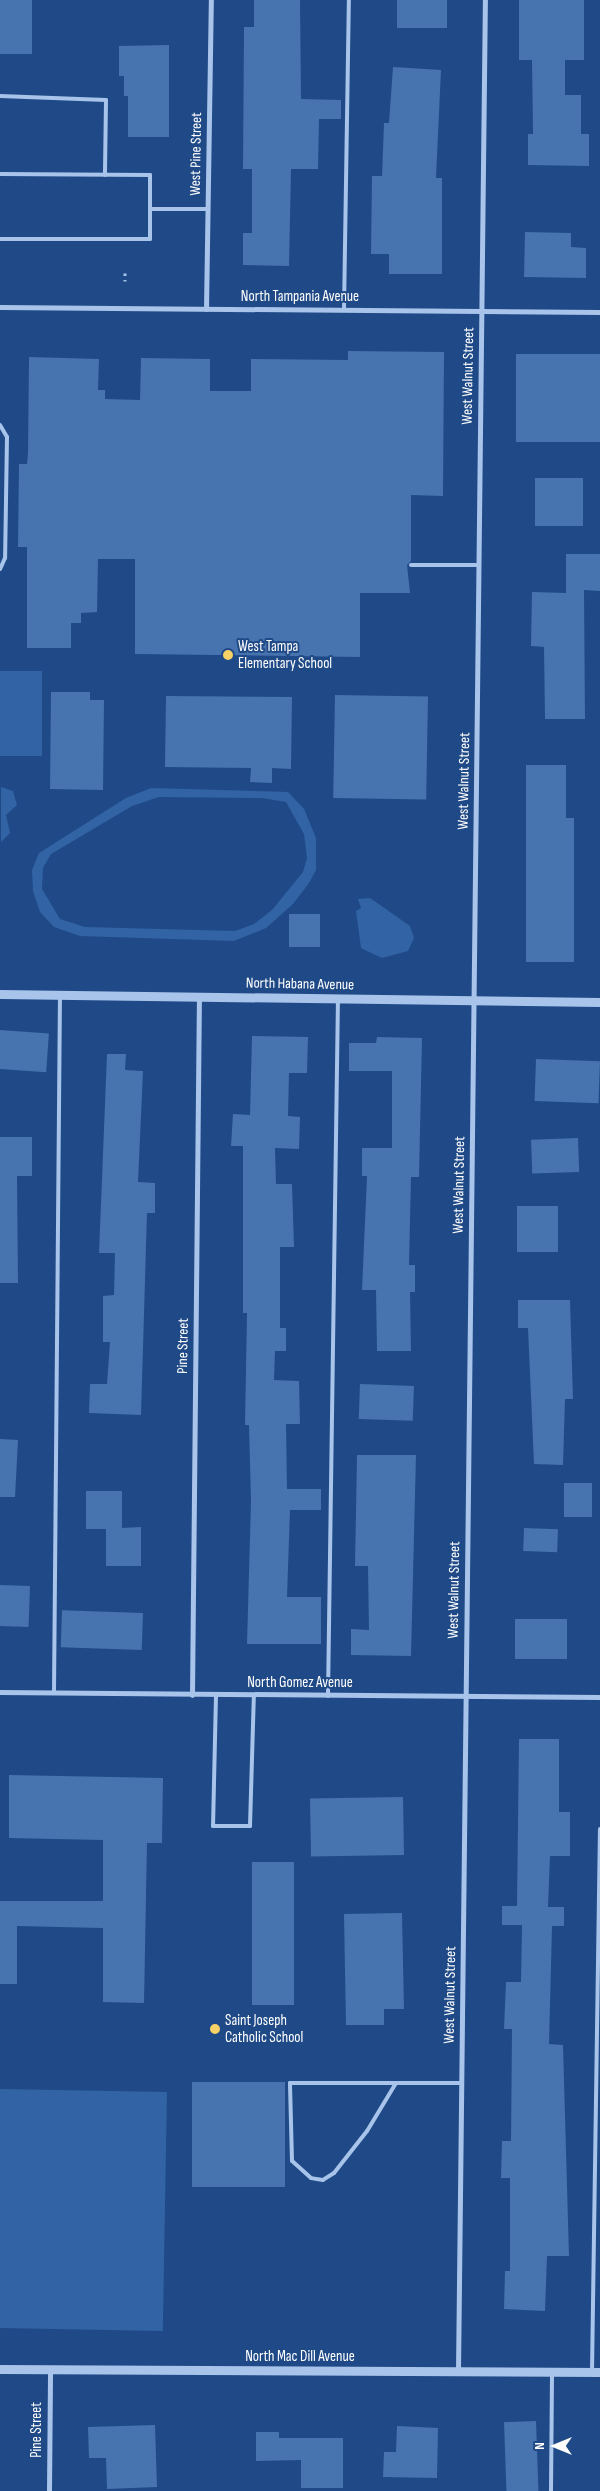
<!DOCTYPE html>
<style>
body{margin:0}
#map{position:relative;width:600px;height:2491px;overflow:hidden;background:#1f4a87;font-family:"Sofia Sans Condensed",sans-serif}
div>[style]{position:absolute}
.green>*{inset:0;background:#3263a4;transform-origin:0 0}
.building>*{inset:0;background:#4773af;transform-origin:0 0}
.path>*{height:3px;margin-top:-1.5px;transform-origin:0;background:repeating-linear-gradient(90deg,#a8c4ea 0 2.5px,transparent 0 6.5px)}
.service>*{height:4px;margin:-2px;padding:0 2px;transform-origin:2px;border-radius:2px;background:#a8c4ea}
.minor>*{height:5px;margin:-2.5px;padding:0 2.5px;transform-origin:2.5px;border-radius:2.5px;background:#a8c4ea}
.tertiary>*{height:9px;margin:-4.5px;padding:0 4.5px;transform-origin:4.5px;border-radius:4.5px;background:#a8c4ea}
.dots>*{width:14px;height:14px;translate:-50% -50%;box-sizing:border-box;border:2px solid #1f4a87;border-radius:50%}
span{translate:-50% -50%;white-space:nowrap;text-align:center;line-height:1.15;-webkit-text-stroke:4px #1f4a87;paint-order:stroke}
.street-label{font-size:15px;color:#fff}
.poi-label{font-size:15px;color:#fff}
.left{translate:0 -50%;text-align:left}
.north{position:absolute;left:530px;top:2421px;width:50px;height:50px;-webkit-text-stroke:4px #1f4a87;paint-order:stroke;rotate:270deg;font-size:14px;font-weight:700;line-height:20px;text-align:center;color:#fff}
.north::after{content:'';display:block;margin:auto;width:18px;height:22px;background:#fff;clip-path:polygon(50% 0,100% 100%,50% 72%,0 100%)}
</style>
<div id="map">
<div class="green">
<i style="left:0;top:671px;width:42px;height:85px"></i>
<i style="clip-path:polygon(1px 787px,13px 791px,17px 805px,6px 815px,10px 833px,1px 842px)"></i>
<i style="clip-path:polygon(evenodd,151px 788px,288px 792px,304px 809px,316px 838px,316px 870px,309px 883px,293px 904px,266px 928px,234px 941px,80px 936px,54px 927px,40px 912px,33px 891px,32px 870px,39px 853px,126px 798px,151px 788px,159px 797px,262px 798px,286px 802px,304px 834px,307px 858px,303px 872px,272px 910px,254px 924px,235px 931px,85px 927px,60px 919px,42px 889px,43px 868px,51px 854px,132px 806px,159px 797px)"></i>
<i style="clip-path:polygon(370px 898px,410px 926px,414px 938px,408px 951px,382px 958px,361px 948px,356px 911px,361px 908px,358px 899px)"></i>
<i style="left:0;top:2089px;width:167px;height:239px;rotate:1deg"></i>
</div>
<div class="building">
<i style="left:0;top:0;width:32px;height:54px"></i>
<i style="clip-path:polygon(254px 0,300px 0,301px 99px,341px 100px,341px 119px,319px 119px,318px 169px,291px 169px,289px 266px,243px 265px,243px 233px,252px 233px,252px 169px,243px 169px,244px 27px,254px 27px)"></i>
<i style="left:397px;top:0;width:50px;height:28px"></i>
<i style="clip-path:polygon(519px 0,584px 0,584px 60px,565px 60px,565px 95px,581px 95px,581px 134px,589px 134px,589px 166px,528px 165px,528px 134px,533px 134px,532px 60px,519px 60px)"></i>
<i style="clip-path:polygon(169px 45px,169px 137px,128px 137px,128px 96px,124px 96px,124px 76px,119px 76px,119px 46px)"></i>
<i style="clip-path:polygon(393px 67px,441px 70px,436px 178px,442px 178px,442px 274px,389px 274px,389px 254px,371px 254px,372px 176px,382px 176px,384px 123px,389px 123px)"></i>
<i style="clip-path:polygon(525px 232px,571px 233px,571px 247px,586px 248px,586px 278px,524px 277px)"></i>
<i style="clip-path:polygon(348px 351px,444px 352px,443px 496px,411px 495px,411px 561px,407px 565px,410px 593px,360px 593px,360px 657px,135px 654px,135px 559px,98px 559px,97px 612px,81px 613px,81px 623px,71px 623px,71px 648px,27px 648px,27px 547px,18px 547px,19px 464px,27px 464px,28px 453px,29px 357px,99px 359px,98px 390px,105px 390px,105px 399px,140px 400px,141px 358px,210px 359px,210px 391px,251px 391px,251px 359px,348px 360px)"></i>
<i style="left:600px;top:354px;width:88px;height:84px;rotate:90deg"></i>
<i style="left:535px;top:478px;width:48px;height:48px"></i>
<i style="clip-path:polygon(566px 554px,600px 554px,600px 591px,584px 590px,585px 719px,545px 719px,544px 647px,531px 646px,532px 592px,566px 593px)"></i>
<i style="clip-path:polygon(51px 692px,90px 692px,90px 700px,104px 700px,103px 790px,50px 789px)"></i>
<i style="left:335px;top:695px;width:93px;height:103px;rotate:1deg"></i>
<i style="clip-path:polygon(166px 696px,292px 697px,291px 769px,272px 768px,272px 783px,250px 782px,251px 768px,165px 767px)"></i>
<i style="clip-path:polygon(526px 765px,566px 765px,566px 818px,574px 818px,574px 962px,526px 962px)"></i>
<i style="left:289px;top:914px;width:31px;height:33px"></i>
<i style="left:0;top:1030px;width:49px;height:39px;rotate:4deg"></i>
<i style="clip-path:polygon(252px 1036px,308px 1037px,307px 1073px,289px 1073px,288px 1116px,300px 1117px,299px 1149px,275px 1148px,276px 1184px,292px 1184px,294px 1247px,280px 1247px,280px 1328px,286px 1328px,286px 1351px,275px 1351px,274px 1380px,299px 1381px,300px 1424px,286px 1424px,287px 1489px,321px 1489px,321px 1510px,290px 1510px,287px 1597px,321px 1597px,321px 1644px,247px 1644px,251px 1501px,249px 1425px,245px 1425px,247px 1313px,243px 1313px,243px 1146px,231px 1146px,233px 1114px,250px 1115px)"></i>
<i style="clip-path:polygon(377px 1037px,422px 1038px,419px 1177px,411px 1177px,409px 1265px,415px 1265px,415px 1292px,410px 1292px,411px 1351px,377px 1351px,376px 1290px,362px 1290px,367px 1176px,362px 1176px,362px 1148px,392px 1148px,392px 1071px,349px 1071px,349px 1043px,376px 1043px)"></i>
<i style="clip-path:polygon(107px 1054px,126px 1054px,125px 1070px,143px 1071px,138px 1182px,155px 1183px,155px 1213px,147px 1213px,141px 1415px,89px 1413px,90px 1384px,107px 1384px,110px 1342px,103px 1342px,103px 1296px,114px 1295px,115px 1253px,99px 1253px)"></i>
<i style="left:536px;top:1059px;width:64px;height:42px;rotate:2deg"></i>
<i style="clip-path:polygon(0 1137px,32px 1137px,32px 1176px,17px 1176px,18px 1283px,0 1283px)"></i>
<i style="left:578px;top:1138px;width:34px;height:47px;rotate:88deg"></i>
<i style="left:517px;top:1206px;width:41px;height:46px"></i>
<i style="clip-path:polygon(518px 1300px,570px 1300px,573px 1399px,565px 1399px,563px 1465px,534px 1464px,528px 1328px,518px 1328px)"></i>
<i style="left:360px;top:1384px;width:54px;height:35px;rotate:2deg"></i>
<i style="clip-path:polygon(0 1439px,18px 1440px,15px 1497px,0 1497px)"></i>
<i style="clip-path:polygon(357px 1455px,416px 1455px,411px 1656px,351px 1655px,351px 1629px,369px 1630px,368px 1566px,355px 1566px)"></i>
<i style="left:564px;top:1483px;width:28px;height:34px"></i>
<i style="clip-path:polygon(86px 1491px,122px 1491px,122px 1528px,141px 1527px,141px 1566px,106px 1566px,106px 1529px,86px 1529px)"></i>
<i style="left:524px;top:1528px;width:34px;height:23px;rotate:2deg"></i>
<i style="left:0;top:1585px;width:30px;height:41px;rotate:2deg"></i>
<i style="left:143px;top:1613px;width:37px;height:81px;rotate:92deg"></i>
<i style="left:567px;top:1619px;width:40px;height:52px;rotate:90deg"></i>
<i style="clip-path:polygon(519px 1739px,559px 1739px,559px 1812px,570px 1812px,570px 1856px,550px 1856px,548px 1907px,564px 1907px,564px 1926px,552px 1926px,549px 2044px,563px 2045px,569px 2256px,547px 2256px,545px 2311px,504px 2309px,505px 2271px,510px 2271px,510px 2178px,501px 2178px,502px 2141px,511px 2141px,512px 2029px,504px 2029px,506px 1982px,521px 1982px,522px 1925px,502px 1925px,502px 1906px,517px 1906px)"></i>
<i style="clip-path:polygon(9px 1775px,163px 1778px,162px 1843px,147px 1843px,144px 2003px,103px 2002px,103px 1928px,17px 1926px,17px 1984px,0 1984px,0 1901px,103px 1901px,103px 1840px,9px 1838px)"></i>
<i style="left:403px;top:1797px;width:58px;height:93px;rotate:89deg"></i>
<i style="left:252px;top:1862px;width:42px;height:143px"></i>
<i style="clip-path:polygon(402px 1913px,404px 2009px,384px 2009px,384px 2025px,346px 2025px,344px 1914px)"></i>
<i style="left:192px;top:2082px;width:93px;height:105px"></i>
<i style="left:536px;top:2421px;width:70px;height:32px;rotate:88deg"></i>
<i style="clip-path:polygon(155px 2425px,157px 2487px,107px 2489px,106px 2458px,89px 2458px,88px 2427px)"></i>
<i style="clip-path:polygon(397px 2426px,438px 2428px,437px 2478px,383px 2477px,384px 2452px,396px 2452px)"></i>
<i style="clip-path:polygon(256px 2432px,279px 2432px,279px 2438px,343px 2438px,343px 2488px,301px 2488px,301px 2460px,256px 2461px)"></i>
</div>
<div class="path">
<i style="left:125px;top:273px;width:8px;rotate:90deg"></i>
</div>
<div class="service">
<i style="left:0;top:96px;width:106px;rotate:2.2deg"></i>
<i style="left:106px;top:100px;width:75px;rotate:90.8deg"></i>
<i style="left:0;top:174px;width:150px;rotate:0.4deg"></i>
<i style="left:150px;top:175px;width:64px;rotate:90deg"></i>
<i style="left:150px;top:239px;width:150px;rotate:180deg"></i>
<i style="left:150px;top:209px;width:58px"></i>
<i style="left:344px;top:310px;width:310px;rotate:-89.1deg"></i>
<i style="left:0;top:425px;width:14px;rotate:60deg"></i>
<i style="left:7px;top:437px;width:121px;rotate:90.9deg"></i>
<i style="left:5px;top:558px;width:12px;rotate:114deg"></i>
<i style="left:411px;top:565px;width:68px"></i>
<i style="left:54px;top:1693px;width:698px;rotate:-89.51deg"></i>
<i style="left:216px;top:1695px;width:131px;rotate:91.3deg"></i>
<i style="left:213px;top:1826px;width:37px"></i>
<i style="left:250px;top:1826px;width:131px;rotate:-88.3deg"></i>
<i style="left:328px;top:1696px;width:698px;rotate:-89.18deg"></i>
<i style="left:396px;top:2083px;width:56px;rotate:121.1deg"></i>
<i style="left:367px;top:2131px;width:53px;rotate:128.2deg"></i>
<i style="left:334px;top:2173px;width:13px;rotate:148deg"></i>
<i style="left:323px;top:2180px;width:12px;rotate:-171deg"></i>
<i style="left:311px;top:2178px;width:25px;rotate:-138deg"></i>
<i style="left:292px;top:2161px;width:78px;rotate:-91.5deg"></i>
<i style="left:290px;top:2083px;width:171px"></i>
<i style="left:592px;top:2372px;width:543px;rotate:-89.16deg"></i>
<i style="left:551px;top:2491px;width:119px;rotate:-89.5deg"></i>
</div>
<div class="minor">
<i style="left:0;top:307px;width:600px;rotate:0.48deg"></i>
<i style="left:206px;top:309px;width:309px;rotate:-89.1deg"></i>
<i style="left:0;top:1692px;width:600px;rotate:0.48deg"></i>
<i style="left:192px;top:1695px;width:698px;rotate:-89.43deg"></i>
<i style="left:458px;top:2371px;width:2371px;rotate:-89.35deg"></i>
<i style="left:49px;top:2491px;width:121px;rotate:-89.5deg"></i>
</div>
<div class="tertiary">
<i style="left:0;top:994px;width:600px;rotate:0.76deg"></i>
<i style="left:0;top:2369px;width:600px;rotate:0.29deg"></i>
</div>
<div class="dots">
<i style="left:228px;top:655px;background:#f9d267"></i>
<i style="left:215px;top:2029px;background:#f9d267"></i>
</div>
<div class="street-label">
<span style="left:196px;top:154px;rotate:-89deg">West Pine Street</span>
<span style="left:300px;top:297px">North Tampania Avenue</span>
<span style="left:468px;top:376px;rotate:-89deg">West Walnut Street</span>
<span style="left:464px;top:781px;rotate:-89deg">West Walnut Street</span>
<span style="left:300px;top:984px;rotate:1deg">North Habana Avenue</span>
<span style="left:459px;top:1185px;rotate:-89deg">West Walnut Street</span>
<span style="left:183px;top:1346px;rotate:-89deg">Pine Street</span>
<span style="left:454px;top:1590px;rotate:-89deg">West Walnut Street</span>
<span style="left:300px;top:1683px">North Gomez Avenue</span>
<span style="left:450px;top:1995px;rotate:-89deg">West Walnut Street</span>
<span style="left:300px;top:2357px">North Mac Dill Avenue</span>
<span style="left:37px;top:2430px;rotate:-90deg">Pine Street</span>
</div>
<div class="poi-label">
<span class="left" style="left:238px;top:655px">West Tampa<br>Elementary School</span>
<span class="left" style="left:225px;top:2029px">Saint Joseph<br>Catholic School</span>
</div>
<div class="north">N</div>
</div>
